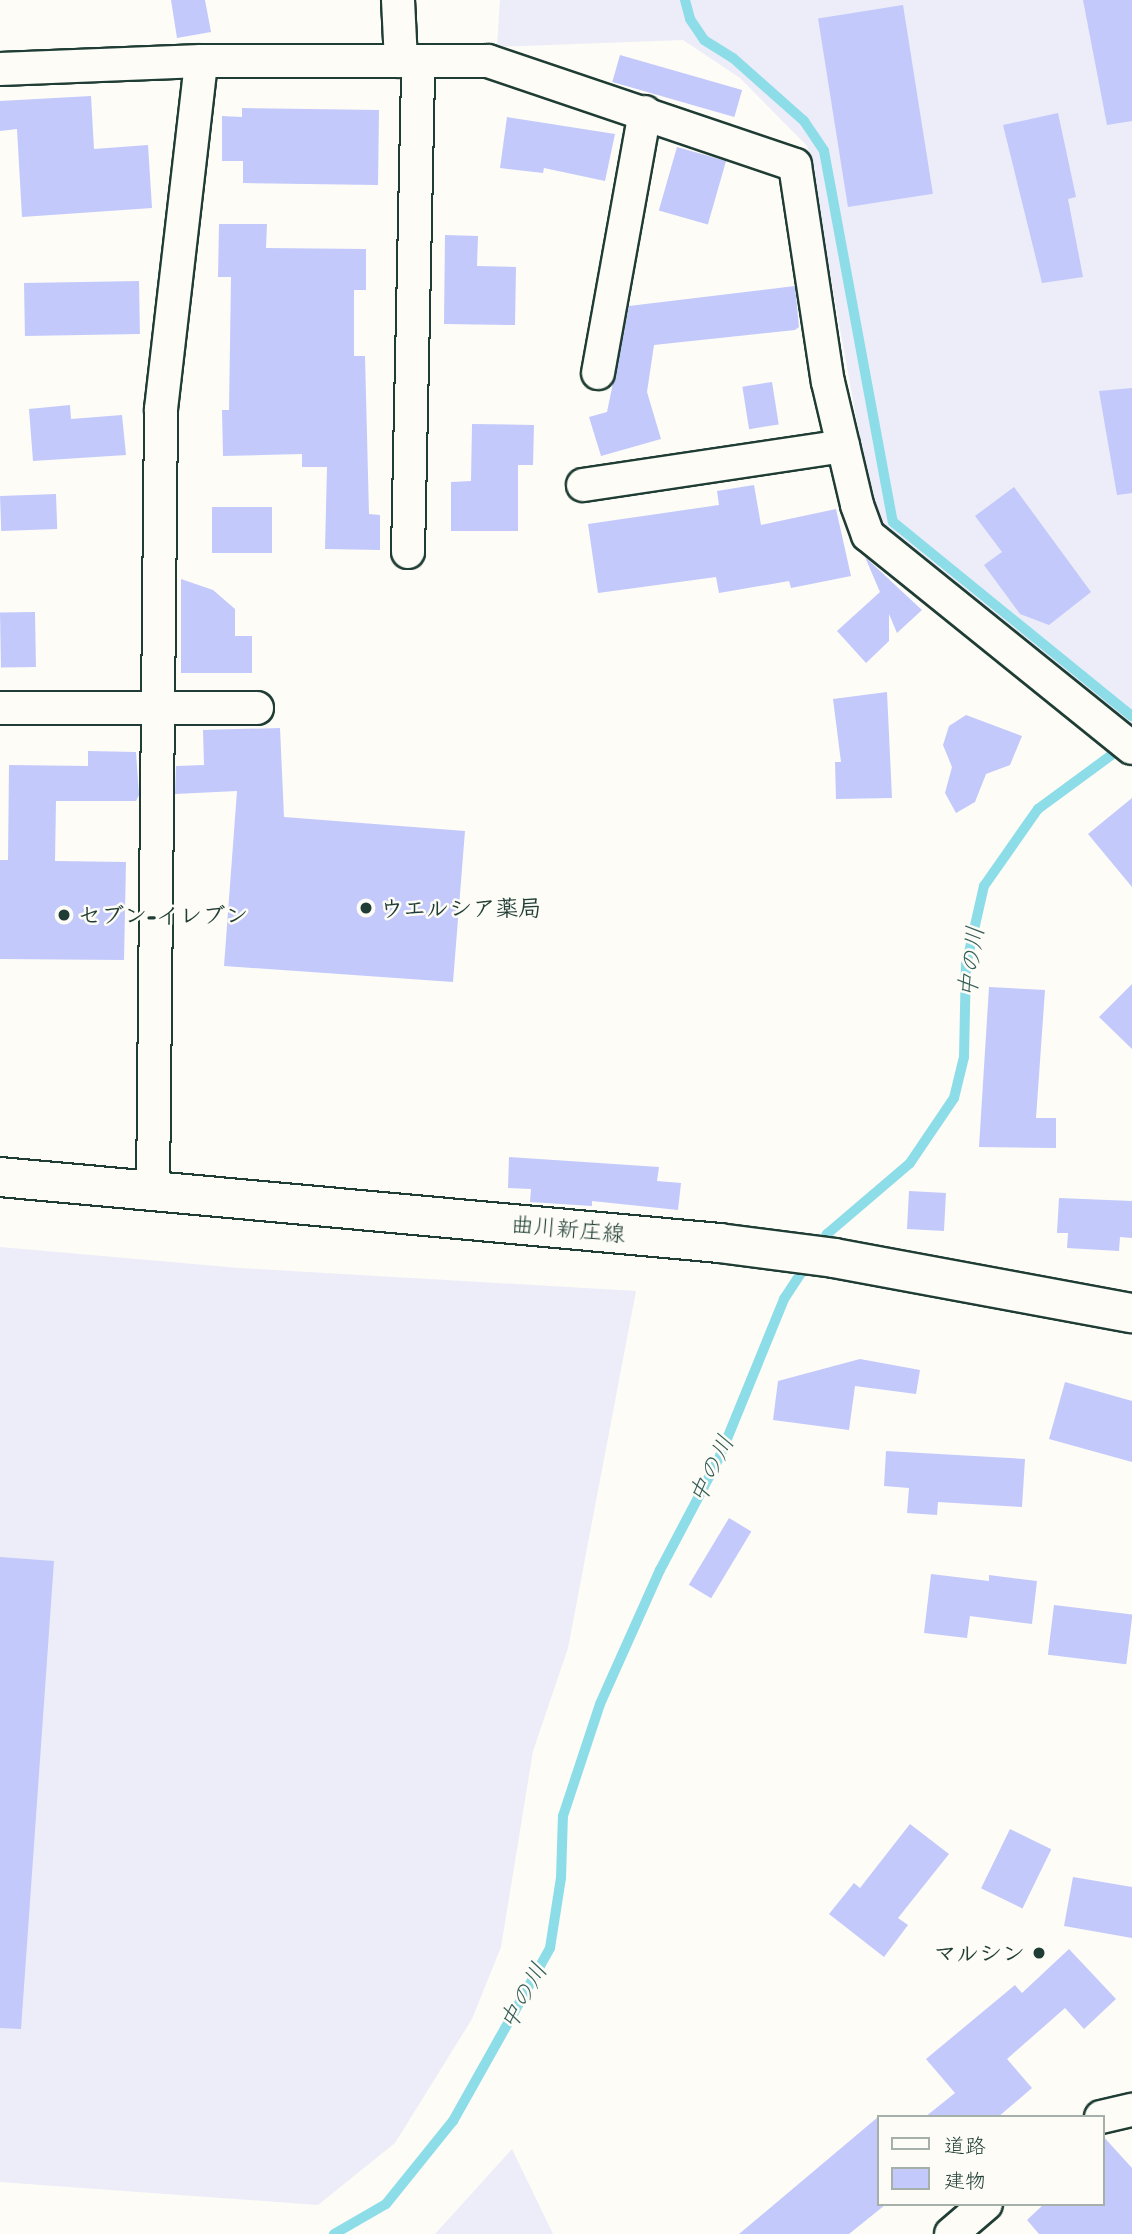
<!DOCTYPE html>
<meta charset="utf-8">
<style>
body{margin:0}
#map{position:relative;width:1132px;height:2234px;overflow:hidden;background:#fdfcf7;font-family:Itim,"Klee One",sans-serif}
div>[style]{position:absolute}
.built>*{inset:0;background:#ecedf8}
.stream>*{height:10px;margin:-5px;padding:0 5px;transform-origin:5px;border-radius:5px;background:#8ddde9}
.building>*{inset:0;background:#c3c9fb;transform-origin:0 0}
.roads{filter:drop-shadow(2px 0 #1f3d34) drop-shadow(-2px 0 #1f3d34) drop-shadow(0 2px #1f3d34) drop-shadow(0 -2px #1f3d34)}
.minor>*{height:32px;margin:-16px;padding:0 16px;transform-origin:16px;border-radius:16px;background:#fdfcf7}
.secondary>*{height:38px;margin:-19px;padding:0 19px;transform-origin:19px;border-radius:19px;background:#fdfcf7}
.dots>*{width:19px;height:19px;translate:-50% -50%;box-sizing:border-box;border:4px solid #fdfcf7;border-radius:50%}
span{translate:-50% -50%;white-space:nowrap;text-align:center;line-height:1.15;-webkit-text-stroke:5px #fdfcf7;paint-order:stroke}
.poi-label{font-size:23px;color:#1f3d34;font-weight:700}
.left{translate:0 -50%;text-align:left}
.right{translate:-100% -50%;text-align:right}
.street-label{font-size:23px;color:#1f3d34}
.water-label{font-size:24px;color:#355d58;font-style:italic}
.legend{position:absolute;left:877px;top:2115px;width:228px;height:91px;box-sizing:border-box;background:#fdfcf7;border:2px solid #a4b0a9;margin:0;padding:9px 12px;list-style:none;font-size:21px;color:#1f3d34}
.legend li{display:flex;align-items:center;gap:14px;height:35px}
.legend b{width:35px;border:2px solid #a4b0a9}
</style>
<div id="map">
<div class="built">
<i style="clip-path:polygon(500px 0,1132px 0,1132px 728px,891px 535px,872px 505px,807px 146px,740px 78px,683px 40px,497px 47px)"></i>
<i style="clip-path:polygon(0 1247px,239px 1268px,636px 1291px,568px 1648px,533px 1751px,501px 1947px,472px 2019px,395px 2143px,318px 2205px,0 2182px)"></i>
<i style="clip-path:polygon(512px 2149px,553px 2234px,435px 2234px)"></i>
</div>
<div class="stream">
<i style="left:685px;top:0;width:20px;rotate:75deg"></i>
<i style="left:690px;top:19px;width:25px;rotate:56deg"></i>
<i style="left:704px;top:40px;width:34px;rotate:32deg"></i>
<i style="left:733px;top:58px;width:95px;rotate:41.6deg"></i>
<i style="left:804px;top:121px;width:36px;rotate:56deg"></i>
<i style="left:824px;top:151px;width:377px;rotate:79.5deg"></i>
<i style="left:893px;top:522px;width:308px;rotate:39.1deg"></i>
<i style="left:818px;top:1248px;width:17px;rotate:-57deg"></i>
<i style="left:827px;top:1234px;width:109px;rotate:-40.5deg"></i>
<i style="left:910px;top:1163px;width:78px;rotate:-55.9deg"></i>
<i style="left:954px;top:1098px;width:42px;rotate:-76.3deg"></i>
<i style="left:964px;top:1057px;width:92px;rotate:-88.8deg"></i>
<i style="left:966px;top:965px;width:81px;rotate:-77.2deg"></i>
<i style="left:984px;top:886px;width:94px;rotate:-55deg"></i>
<i style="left:1038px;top:809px;width:108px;rotate:-36.3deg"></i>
<i style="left:334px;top:2234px;width:60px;rotate:-30deg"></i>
<i style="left:386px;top:2204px;width:107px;rotate:-51.1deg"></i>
<i style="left:453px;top:2121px;width:198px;rotate:-60.7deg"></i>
<i style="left:550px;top:1948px;width:71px;rotate:-81.1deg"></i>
<i style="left:561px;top:1878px;width:62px;rotate:-88.2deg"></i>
<i style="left:563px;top:1816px;width:118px;rotate:-71.7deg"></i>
<i style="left:600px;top:1704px;width:147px;rotate:-65.9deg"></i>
<i style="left:660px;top:1570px;width:129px;rotate:-62.2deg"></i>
<i style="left:720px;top:1456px;width:170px;rotate:-67.8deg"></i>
<i style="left:784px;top:1299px;width:45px;rotate:-56.7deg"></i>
</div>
<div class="building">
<i style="clip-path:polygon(171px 0,205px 0,211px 32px,177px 38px)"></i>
<i style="clip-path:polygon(1083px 0,1132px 0,1132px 121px,1107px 125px)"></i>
<i style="left:903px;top:5px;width:191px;height:86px;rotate:81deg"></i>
<i style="left:620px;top:55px;width:127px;height:28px;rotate:16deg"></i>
<i style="clip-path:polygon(91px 96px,94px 149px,148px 145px,152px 208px,22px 217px,17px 129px,0 131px,0 101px)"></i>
<i style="clip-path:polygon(242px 108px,379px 110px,378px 185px,243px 183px,243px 161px,222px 161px,222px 116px,242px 117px)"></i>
<i style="clip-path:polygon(1058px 113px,1076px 197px,1068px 199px,1083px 277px,1042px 283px,1003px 125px)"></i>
<i style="clip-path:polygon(507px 117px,615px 134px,605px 181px,544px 168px,543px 173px,500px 168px)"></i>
<i style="left:677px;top:147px;width:51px;height:66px;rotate:16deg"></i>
<i style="clip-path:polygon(219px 224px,267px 224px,266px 248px,366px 249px,366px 290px,354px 290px,354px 356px,365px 356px,369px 514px,380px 515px,380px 550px,325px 549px,327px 467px,302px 467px,302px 454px,223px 456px,222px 410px,229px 410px,231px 277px,218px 277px)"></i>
<i style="clip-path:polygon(445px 235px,478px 236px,477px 266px,516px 267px,515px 325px,444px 324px)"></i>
<i style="left:139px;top:281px;width:53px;height:115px;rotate:89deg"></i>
<i style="clip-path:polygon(795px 286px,799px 327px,795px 330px,654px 345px,647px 392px,661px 439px,601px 456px,589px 417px,607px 412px,629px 306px)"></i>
<i style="left:772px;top:382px;width:43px;height:30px;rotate:81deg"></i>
<i style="clip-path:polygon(1132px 388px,1132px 493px,1117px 495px,1099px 391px)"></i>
<i style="clip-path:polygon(70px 405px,71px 419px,122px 415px,126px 455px,33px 461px,29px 409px)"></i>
<i style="clip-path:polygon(472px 424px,534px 425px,533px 465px,518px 465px,518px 531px,451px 531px,451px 482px,471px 481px)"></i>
<i style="clip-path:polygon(754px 485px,761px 525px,836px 509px,851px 576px,791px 588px,789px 581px,719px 593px,716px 577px,598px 593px,588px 524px,719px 505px,717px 491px)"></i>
<i style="clip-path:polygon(1014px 487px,1091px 592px,1049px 625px,1020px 614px,984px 565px,1002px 552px,975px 516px)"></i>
<i style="left:56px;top:494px;width:35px;height:56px;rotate:88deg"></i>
<i style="left:272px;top:507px;width:46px;height:60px;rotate:90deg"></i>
<i style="clip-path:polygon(865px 557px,922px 610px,897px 633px,889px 614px,889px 641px,866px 663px,837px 631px,880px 592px)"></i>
<i style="clip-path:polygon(181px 579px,213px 590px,235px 609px,235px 636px,252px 636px,252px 673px,181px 673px)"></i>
<i style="left:35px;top:612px;width:55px;height:35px;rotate:89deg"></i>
<i style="clip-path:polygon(887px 692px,892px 798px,836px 799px,835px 762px,841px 762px,833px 699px)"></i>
<i style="clip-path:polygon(966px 715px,1022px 736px,1010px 765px,986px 774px,975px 802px,956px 813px,945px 793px,952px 767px,943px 745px,949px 726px)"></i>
<i style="clip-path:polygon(280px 728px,284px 817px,465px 831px,453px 982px,224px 966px,237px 791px,175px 794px,176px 766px,204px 765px,203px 730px)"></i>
<i style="clip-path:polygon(88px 751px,136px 752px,139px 795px,136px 801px,56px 801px,55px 861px,126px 862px,124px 960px,0 959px,0 860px,8px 860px,9px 765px,88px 766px)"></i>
<i style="clip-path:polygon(1132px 798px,1132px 887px,1088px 834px)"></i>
<i style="clip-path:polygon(1132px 984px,1132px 1049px,1099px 1017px)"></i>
<i style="clip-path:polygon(989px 987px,1045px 990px,1036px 1118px,1056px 1118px,1056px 1148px,979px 1147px)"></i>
<i style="clip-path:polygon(509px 1157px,659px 1167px,657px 1181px,681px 1183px,678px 1210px,592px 1201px,592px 1206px,530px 1202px,531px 1189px,508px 1188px)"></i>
<i style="left:909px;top:1191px;width:37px;height:38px;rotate:3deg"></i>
<i style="clip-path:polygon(1059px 1198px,1132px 1201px,1132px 1238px,1120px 1237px,1119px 1251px,1067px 1248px,1068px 1233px,1057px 1233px)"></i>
<i style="clip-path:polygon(860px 1359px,920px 1370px,916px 1394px,855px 1386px,849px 1430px,773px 1420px,778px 1381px)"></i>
<i style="clip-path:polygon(1065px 1382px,1132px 1401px,1132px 1462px,1049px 1439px)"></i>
<i style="clip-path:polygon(886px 1451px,1025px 1459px,1022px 1507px,938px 1502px,937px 1515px,907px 1513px,909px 1488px,884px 1486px)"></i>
<i style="left:729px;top:1518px;width:26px;height:78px;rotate:31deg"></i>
<i style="clip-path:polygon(0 1557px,54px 1561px,21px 2029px,0 2028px)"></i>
<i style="clip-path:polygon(931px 1574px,989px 1581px,989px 1575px,1037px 1581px,1032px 1624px,970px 1616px,967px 1638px,924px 1633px)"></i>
<i style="left:1054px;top:1605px;width:79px;height:50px;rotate:7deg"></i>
<i style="clip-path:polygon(910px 1824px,949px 1854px,898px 1918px,908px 1925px,884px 1957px,829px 1914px,854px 1883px,860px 1888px)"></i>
<i style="left:1010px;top:1829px;width:46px;height:66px;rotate:26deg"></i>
<i style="clip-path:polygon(1073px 1877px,1132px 1887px,1132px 1938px,1064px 1926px)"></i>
<i style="clip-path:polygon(1069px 1949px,1116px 1999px,1084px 2029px,1065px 2008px,1007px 2059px,1032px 2088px,998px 2117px,925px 2117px,955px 2093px,926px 2059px,1015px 1985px,1022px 1993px)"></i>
<i style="clip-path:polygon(878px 2117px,878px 2204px,885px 2205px,849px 2234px,739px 2234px)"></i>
<i style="clip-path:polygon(1102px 2135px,1132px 2168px,1132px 2234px,1039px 2234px,1027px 2220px,1044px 2204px,1102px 2204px)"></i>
</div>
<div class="roads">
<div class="minor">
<i style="left:398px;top:0;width:61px;rotate:87.2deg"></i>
<i style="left:0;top:69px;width:201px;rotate:-2.3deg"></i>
<i style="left:201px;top:61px;width:287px"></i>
<i style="left:488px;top:61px;width:324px;rotate:18.7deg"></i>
<i style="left:795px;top:165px;width:219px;rotate:81.4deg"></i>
<i style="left:828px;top:382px;width:126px;rotate:76.7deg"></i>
<i style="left:857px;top:505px;width:32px;rotate:70deg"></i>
<i style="left:868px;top:535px;width:339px;rotate:38.9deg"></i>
<i style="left:598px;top:373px;width:265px;rotate:-79.8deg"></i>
<i style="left:583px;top:485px;width:263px;rotate:-8.5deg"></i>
<i style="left:408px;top:552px;width:491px;rotate:-88.8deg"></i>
<i style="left:0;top:708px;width:257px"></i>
<i style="left:153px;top:1191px;width:782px;rotate:-89.41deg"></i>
<i style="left:161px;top:409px;width:350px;rotate:-83.4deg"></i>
<i style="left:1101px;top:2117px;width:32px;rotate:-13deg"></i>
<i style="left:951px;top:2234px;width:46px;rotate:-40.6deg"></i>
</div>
<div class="secondary">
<i style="left:0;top:1177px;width:722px;rotate:5.24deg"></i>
<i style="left:719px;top:1243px;width:116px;rotate:7.4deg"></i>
<i style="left:834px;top:1258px;width:303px;rotate:10.5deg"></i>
</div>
</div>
<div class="dots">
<i style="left:366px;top:908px;background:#1f3d34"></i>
<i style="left:64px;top:915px;background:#1f3d34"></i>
<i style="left:1039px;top:1953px;background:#1f3d34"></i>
</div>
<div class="poi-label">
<span class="left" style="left:380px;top:908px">ウエルシア薬局</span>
<span class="left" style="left:78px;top:915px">セブン-イレブン</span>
<span class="right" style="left:1025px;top:1953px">マルシン</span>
</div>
<div class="street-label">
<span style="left:568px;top:1229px;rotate:5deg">曲川新庄線</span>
</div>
<div class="water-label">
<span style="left:971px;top:962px;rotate:-83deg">中の川</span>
<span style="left:711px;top:1469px;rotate:-64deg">中の川</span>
<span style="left:523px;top:1996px;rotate:-61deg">中の川</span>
</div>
<ul class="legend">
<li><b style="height:9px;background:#fdfcf7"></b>道路</li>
<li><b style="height:19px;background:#c3c9fb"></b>建物</li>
</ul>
</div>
